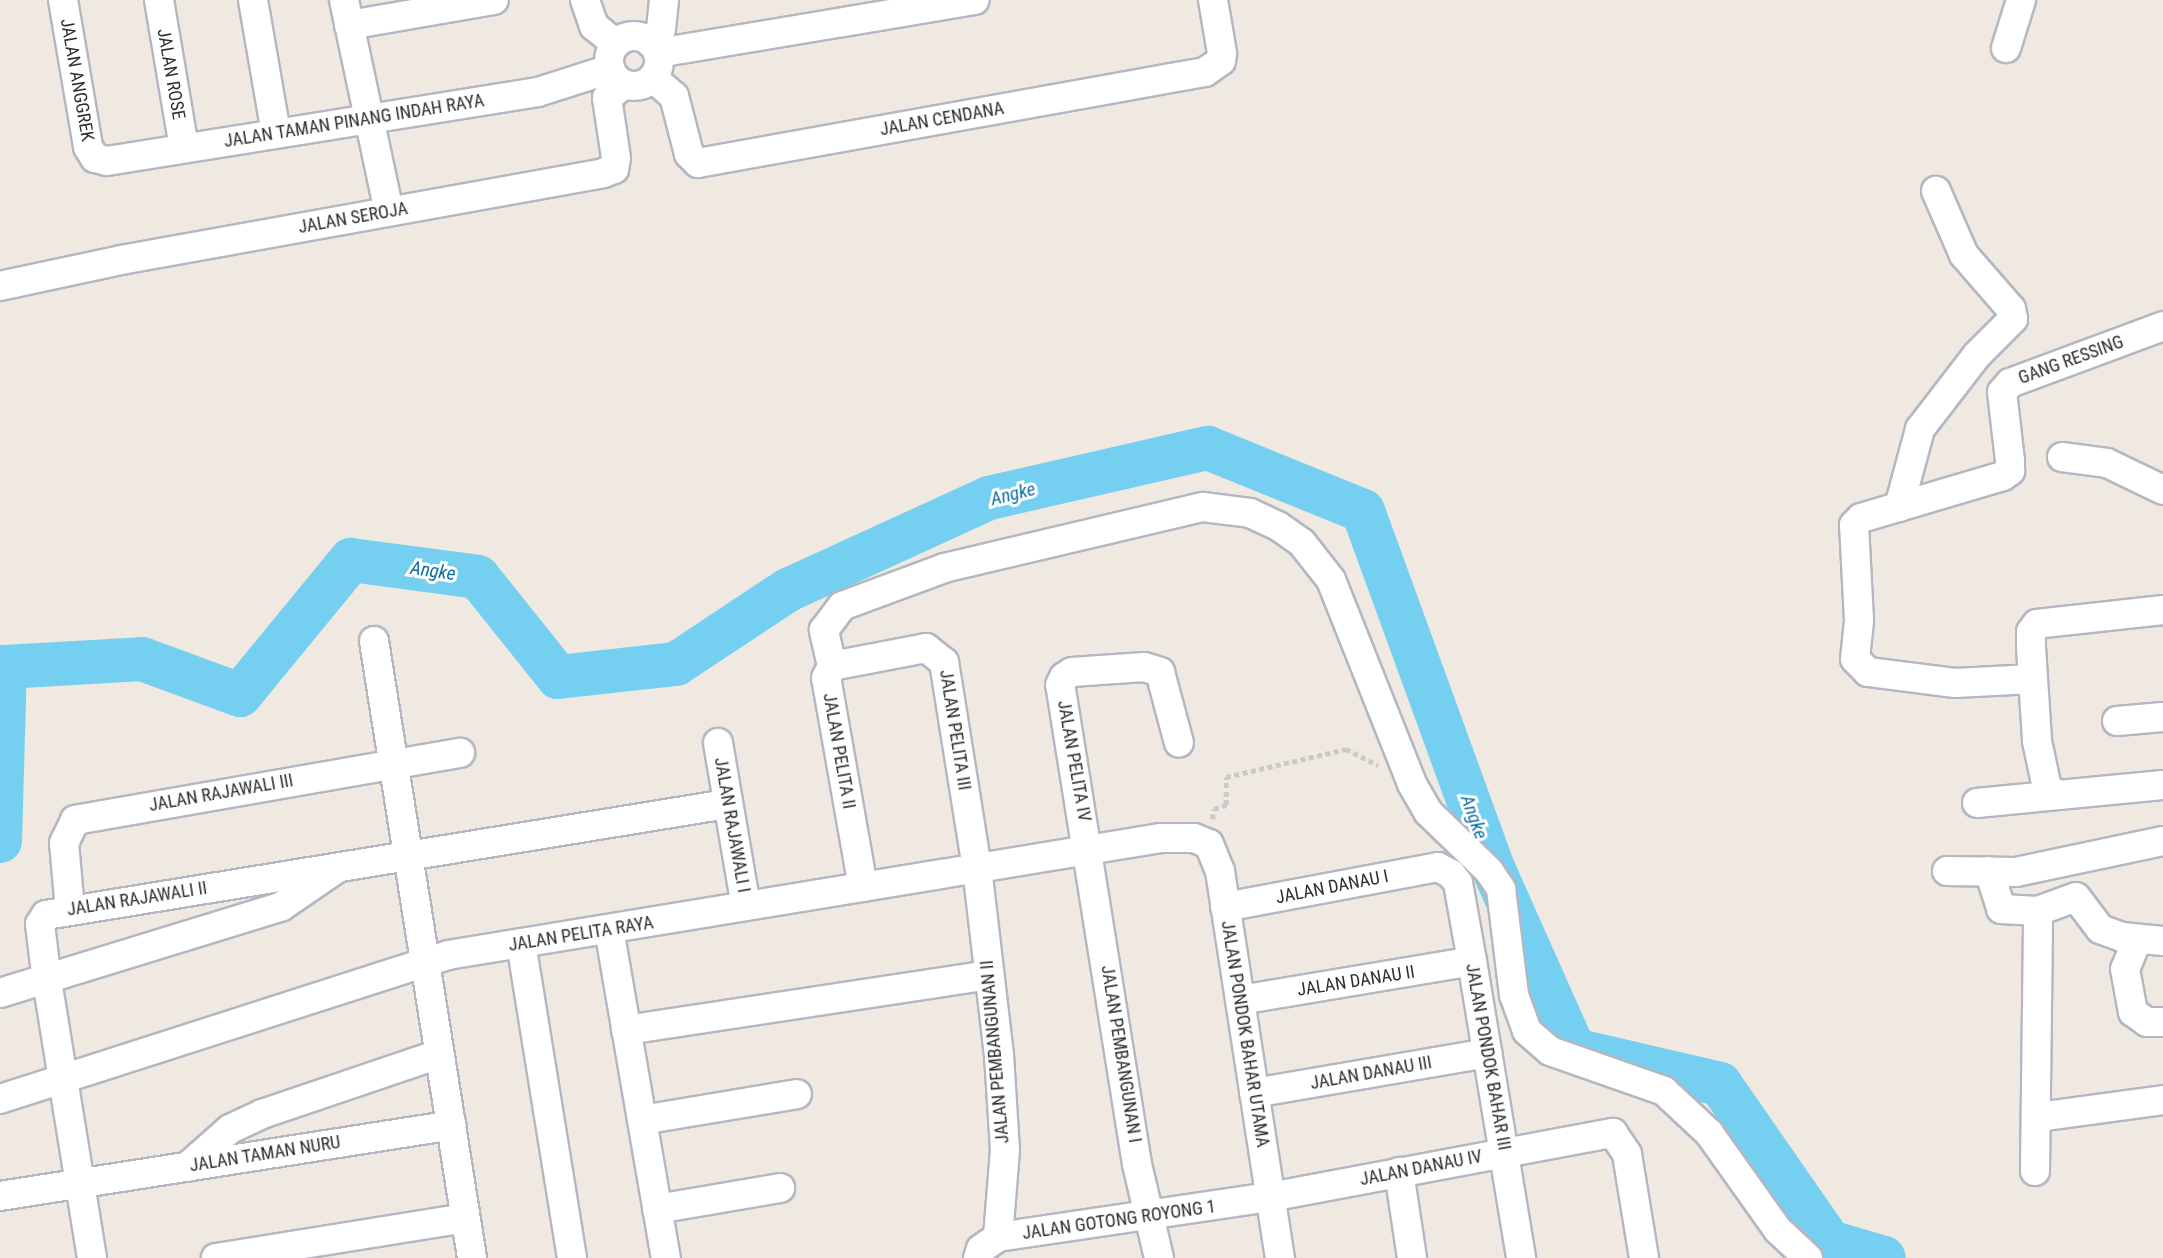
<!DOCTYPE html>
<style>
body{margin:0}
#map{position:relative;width:2163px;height:1258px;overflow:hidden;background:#efe9e1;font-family:"Roboto Condensed",sans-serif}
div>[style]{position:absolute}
.river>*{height:44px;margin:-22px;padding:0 22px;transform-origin:22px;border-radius:22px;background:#75cff0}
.path>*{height:4.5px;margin-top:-2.25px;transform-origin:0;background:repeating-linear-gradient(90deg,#c9c9c9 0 5px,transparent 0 8.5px)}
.roads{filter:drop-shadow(2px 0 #b4b7c1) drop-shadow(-2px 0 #b4b7c1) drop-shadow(0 2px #b4b7c1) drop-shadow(0 -2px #b4b7c1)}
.minor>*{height:28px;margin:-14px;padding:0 14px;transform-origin:14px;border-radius:14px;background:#fff}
.minor>.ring{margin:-14px;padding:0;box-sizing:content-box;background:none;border:28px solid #fff;border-radius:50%}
span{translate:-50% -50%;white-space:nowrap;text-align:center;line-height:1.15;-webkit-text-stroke:6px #fff;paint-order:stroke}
.street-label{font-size:18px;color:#2e2e2e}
.water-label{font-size:19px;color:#0d6fa3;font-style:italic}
</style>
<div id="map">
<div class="river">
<i style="left:0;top:841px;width:174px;rotate:-88.4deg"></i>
<i style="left:5px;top:667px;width:137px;rotate:-3.3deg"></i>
<i style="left:142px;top:659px;width:104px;rotate:20.2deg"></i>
<i style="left:240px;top:695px;width:175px;rotate:-50.6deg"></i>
<i style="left:351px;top:560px;width:128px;rotate:7.6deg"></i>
<i style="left:478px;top:577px;width:128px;rotate:51.3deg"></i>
<i style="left:558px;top:677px;width:119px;rotate:-6.3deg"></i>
<i style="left:676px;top:664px;width:134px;rotate:-33.5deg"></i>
<i style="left:788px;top:590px;width:221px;rotate:-24.6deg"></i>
<i style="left:989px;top:498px;width:225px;rotate:-12.9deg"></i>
<i style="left:1208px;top:448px;width:167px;rotate:22.1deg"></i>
<i style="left:1363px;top:511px;width:380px;rotate:70deg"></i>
<i style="left:1493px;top:868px;width:199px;rotate:66deg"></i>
<i style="left:1574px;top:1050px;width:150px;rotate:13.1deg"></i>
<i style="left:1720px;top:1084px;width:193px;rotate:55.2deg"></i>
<i style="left:1830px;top:1242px;width:56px;rotate:16.5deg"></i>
</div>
<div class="path">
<i style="left:1212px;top:819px;width:10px;rotate:-79deg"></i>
<i style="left:1214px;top:809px;width:13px;rotate:-18deg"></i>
<i style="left:1226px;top:805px;width:28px;rotate:-90deg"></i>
<i style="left:1226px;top:777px;width:123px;rotate:-13.1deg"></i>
<i style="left:1346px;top:749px;width:36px;rotate:27deg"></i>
</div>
<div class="roads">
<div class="minor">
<i style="left:63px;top:0;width:149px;rotate:80.3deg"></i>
<i style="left:88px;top:147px;width:13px;rotate:58deg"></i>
<i style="left:95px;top:158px;width:12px;rotate:14deg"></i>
<i style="left:107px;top:161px;width:436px;rotate:-9.1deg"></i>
<i style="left:538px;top:92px;width:76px;rotate:-17.7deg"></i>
<i style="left:159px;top:0;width:150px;rotate:80.4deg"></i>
<i style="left:253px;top:0;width:135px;rotate:80.2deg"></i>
<i style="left:344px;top:0;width:216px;rotate:78deg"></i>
<i style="left:585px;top:0;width:28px;rotate:71deg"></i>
<i style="left:594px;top:26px;width:28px;rotate:39deg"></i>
<i style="left:349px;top:25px;width:147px;rotate:-9.8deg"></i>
<i class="ring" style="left:609px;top:36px;width:22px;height:22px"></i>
<i style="left:651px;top:43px;width:17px;rotate:-54deg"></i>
<i style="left:661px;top:29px;width:29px;rotate:-84deg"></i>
<i style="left:2006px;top:48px;width:50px;rotate:-72.6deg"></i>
<i style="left:658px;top:53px;width:321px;rotate:-9.5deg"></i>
<i style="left:653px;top:78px;width:28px;rotate:41deg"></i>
<i style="left:674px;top:96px;width:60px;rotate:75.5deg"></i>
<i style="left:689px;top:154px;width:13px;rotate:45deg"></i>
<i style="left:698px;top:163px;width:515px;rotate:-10.18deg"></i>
<i style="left:1205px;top:72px;width:19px;rotate:-35deg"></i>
<i style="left:1221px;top:61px;width:8px;rotate:-83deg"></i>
<i style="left:1222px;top:53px;width:54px;rotate:-99.6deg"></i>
<i style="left:0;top:286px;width:124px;rotate:-12.1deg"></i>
<i style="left:121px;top:260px;width:490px;rotate:-10.2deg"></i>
<i style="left:603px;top:173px;width:12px;rotate:-20deg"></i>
<i style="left:614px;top:169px;width:11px;rotate:-80deg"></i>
<i style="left:616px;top:158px;width:61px;rotate:-98.5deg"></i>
<i style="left:607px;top:98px;width:22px;rotate:-39deg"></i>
<i style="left:2062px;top:457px;width:45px;rotate:7.6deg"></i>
<i style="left:2107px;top:463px;width:62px;rotate:25.7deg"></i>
<i style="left:1899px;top:507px;width:81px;rotate:-74.9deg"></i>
<i style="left:1920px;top:429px;width:93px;rotate:-52.4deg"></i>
<i style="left:1977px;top:355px;width:51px;rotate:-45deg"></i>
<i style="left:2013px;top:319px;width:10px;rotate:-101deg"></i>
<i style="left:2011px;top:309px;width:72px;rotate:-131deg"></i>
<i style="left:1964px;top:255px;width:70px;rotate:-113.6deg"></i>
<i style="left:2163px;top:610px;width:127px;rotate:173.7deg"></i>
<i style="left:2037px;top:624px;width:10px;rotate:127deg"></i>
<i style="left:2031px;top:632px;width:15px;rotate:90deg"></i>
<i style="left:2031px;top:647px;width:94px;rotate:86.3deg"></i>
<i style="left:2037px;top:741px;width:48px;rotate:78deg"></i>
<i style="left:2047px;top:788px;width:14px;rotate:30deg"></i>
<i style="left:2059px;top:795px;width:104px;rotate:-5.5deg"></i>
<i style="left:374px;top:641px;width:625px;rotate:80.97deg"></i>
<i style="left:832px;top:666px;width:37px;rotate:-103deg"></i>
<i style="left:824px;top:630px;width:30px;rotate:-53deg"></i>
<i style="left:842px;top:606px;width:109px;rotate:-20.4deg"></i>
<i style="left:944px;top:568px;width:266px;rotate:-13.3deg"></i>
<i style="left:1203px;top:507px;width:47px;rotate:7.3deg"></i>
<i style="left:1250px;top:513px;width:31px;rotate:25deg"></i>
<i style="left:1278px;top:526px;width:29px;rotate:35deg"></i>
<i style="left:1302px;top:543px;width:47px;rotate:51.9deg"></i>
<i style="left:1331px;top:580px;width:219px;rotate:68.3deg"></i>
<i style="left:1412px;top:784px;width:32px;rotate:60deg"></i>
<i style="left:1428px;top:812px;width:85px;rotate:44deg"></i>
<i style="left:1489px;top:871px;width:22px;rotate:56deg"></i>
<i style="left:1501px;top:889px;width:107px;rotate:83deg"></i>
<i style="left:1514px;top:995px;width:38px;rotate:70deg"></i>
<i style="left:1527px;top:1031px;width:30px;rotate:41deg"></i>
<i style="left:1550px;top:1051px;width:121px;rotate:19.3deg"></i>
<i style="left:1664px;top:1091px;width:62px;rotate:43deg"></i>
<i style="left:1709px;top:1133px;width:119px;rotate:54.6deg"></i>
<i style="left:1778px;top:1230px;width:41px;rotate:43deg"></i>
<i style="left:2033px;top:679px;width:78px;rotate:177.1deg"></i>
<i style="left:1955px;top:683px;width:88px;rotate:-172.8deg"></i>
<i style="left:1868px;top:672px;width:18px;rotate:-135deg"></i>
<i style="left:1855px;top:659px;width:39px;rotate:-84deg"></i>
<i style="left:1859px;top:620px;width:95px;rotate:-93deg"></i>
<i style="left:1854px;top:525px;width:10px;rotate:-45deg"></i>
<i style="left:1861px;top:518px;width:148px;rotate:-16.5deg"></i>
<i style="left:2003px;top:476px;width:9px;rotate:-36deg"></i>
<i style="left:2010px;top:471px;width:10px;rotate:-90deg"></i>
<i style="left:2010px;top:461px;width:69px;rotate:-96.6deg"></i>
<i style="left:2002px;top:392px;width:12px;rotate:-48deg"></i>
<i style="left:2010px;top:383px;width:163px;rotate:-20.4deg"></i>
<i style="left:2117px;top:721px;width:46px;rotate:-5deg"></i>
<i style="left:718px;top:743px;width:165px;rotate:80.3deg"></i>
<i style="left:1977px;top:803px;width:82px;rotate:-5.6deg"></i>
<i style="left:1947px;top:871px;width:69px;rotate:0.8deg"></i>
<i style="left:2016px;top:872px;width:150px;rotate:-11.9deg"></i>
<i style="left:1989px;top:871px;width:40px;rotate:72deg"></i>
<i style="left:2001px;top:909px;width:37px;rotate:3deg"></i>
<i style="left:2038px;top:911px;width:40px;rotate:-20.2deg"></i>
<i style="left:2076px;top:897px;width:40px;rotate:53deg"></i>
<i style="left:2100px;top:929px;width:23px;rotate:20deg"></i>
<i style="left:2122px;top:937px;width:41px;rotate:5.6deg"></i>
<i style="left:863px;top:887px;width:212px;rotate:-100deg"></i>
<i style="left:826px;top:678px;width:13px;rotate:-63deg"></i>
<i style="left:832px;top:666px;width:96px;rotate:-10.8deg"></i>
<i style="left:926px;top:648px;width:23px;rotate:38deg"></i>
<i style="left:944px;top:662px;width:209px;rotate:80.9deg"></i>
<i style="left:977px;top:868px;width:188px;rotate:83.3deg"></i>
<i style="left:999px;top:1055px;width:95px;rotate:86.4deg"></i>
<i style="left:1005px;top:1150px;width:87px;rotate:94.6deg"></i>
<i style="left:1225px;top:907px;width:217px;rotate:-10.6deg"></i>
<i style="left:1438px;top:867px;width:15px;rotate:28deg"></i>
<i style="left:1451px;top:874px;width:11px;rotate:52deg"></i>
<i style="left:1458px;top:883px;width:79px;rotate:79.8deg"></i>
<i style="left:1472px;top:961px;width:301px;rotate:80.6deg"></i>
<i style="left:70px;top:910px;width:67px;rotate:-95.1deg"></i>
<i style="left:64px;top:843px;width:25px;rotate:-64deg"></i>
<i style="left:75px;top:820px;width:391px;rotate:-9.9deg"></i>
<i style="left:609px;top:929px;width:334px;rotate:80.2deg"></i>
<i style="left:2137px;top:940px;width:31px;rotate:112deg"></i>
<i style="left:2125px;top:969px;width:44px;rotate:79.5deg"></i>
<i style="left:2133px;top:1012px;width:17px;rotate:36deg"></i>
<i style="left:2147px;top:1022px;width:16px"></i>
<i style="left:521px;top:943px;width:319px;rotate:80.8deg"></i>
<i style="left:0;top:993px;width:295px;rotate:-17.1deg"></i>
<i style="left:282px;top:906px;width:65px;rotate:-34.4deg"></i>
<i style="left:1240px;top:1000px;width:235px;rotate:-9.5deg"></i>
<i style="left:626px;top:1030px;width:366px;rotate:-8.6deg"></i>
<i style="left:1254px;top:1093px;width:237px;rotate:-9.7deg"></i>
<i style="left:0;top:1099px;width:471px;rotate:-17.8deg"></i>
<i style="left:448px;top:955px;width:723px;rotate:-9.32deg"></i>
<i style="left:1161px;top:838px;width:33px"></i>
<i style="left:1194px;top:838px;width:16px;rotate:22deg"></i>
<i style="left:1209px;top:844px;width:29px;rotate:68deg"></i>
<i style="left:1220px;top:871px;width:392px;rotate:81.2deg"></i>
<i style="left:2038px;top:1117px;width:126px;rotate:-7.7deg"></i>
<i style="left:642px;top:1120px;width:157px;rotate:-9.5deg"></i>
<i style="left:187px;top:1167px;width:57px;rotate:-41.5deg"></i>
<i style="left:230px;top:1129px;width:35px;rotate:-25deg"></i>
<i style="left:262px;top:1114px;width:187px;rotate:-18.7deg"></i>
<i style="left:2035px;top:1171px;width:260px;rotate:-89.3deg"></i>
<i style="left:1399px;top:1172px;width:87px;rotate:81.4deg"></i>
<i style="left:0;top:1196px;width:457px;rotate:-8.9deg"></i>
<i style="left:657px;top:1209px;width:125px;rotate:-9.7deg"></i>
<i style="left:92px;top:1258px;width:281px;rotate:-99.2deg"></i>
<i style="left:47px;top:981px;width:57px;rotate:-97deg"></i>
<i style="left:40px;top:924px;width:11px;rotate:-56deg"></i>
<i style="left:46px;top:915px;width:690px;rotate:-9.26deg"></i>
<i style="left:216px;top:1258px;width:252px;rotate:-9.1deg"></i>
<i style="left:978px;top:1258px;width:9px;rotate:-72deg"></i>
<i style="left:981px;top:1249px;width:21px;rotate:-35deg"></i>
<i style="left:998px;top:1237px;width:275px;rotate:-8.4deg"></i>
<i style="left:1270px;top:1197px;width:349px;rotate:-10.6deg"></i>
<i style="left:1613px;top:1133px;width:25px;rotate:56deg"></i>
<i style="left:1627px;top:1154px;width:105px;rotate:80.7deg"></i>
<i style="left:1159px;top:1258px;width:97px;rotate:-103.2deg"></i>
<i style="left:1137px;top:1164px;width:485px;rotate:-99.1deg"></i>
<i style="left:1060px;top:685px;width:9px;rotate:-63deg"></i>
<i style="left:1064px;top:677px;width:9px;rotate:-32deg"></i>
<i style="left:1072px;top:672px;width:72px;rotate:-4deg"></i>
<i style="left:1144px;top:667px;width:17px;rotate:17deg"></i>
<i style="left:1160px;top:672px;width:73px;rotate:75deg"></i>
</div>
</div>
<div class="street-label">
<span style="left:171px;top:74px;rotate:80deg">JALAN ROSE</span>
<span style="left:77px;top:80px;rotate:80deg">JALAN ANGGREK</span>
<span style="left:942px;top:119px;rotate:-10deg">JALAN CENDANA</span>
<span style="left:354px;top:121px;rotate:-9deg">JALAN TAMAN PINANG INDAH RAYA</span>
<span style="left:353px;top:218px;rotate:-10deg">JALAN SEROJA</span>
<span style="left:2071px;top:360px;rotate:-20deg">GANG RESSING</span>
<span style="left:955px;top:730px;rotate:81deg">JALAN PELITA III</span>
<span style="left:839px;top:751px;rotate:80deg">JALAN PELITA II</span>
<span style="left:1074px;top:761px;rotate:80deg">JALAN PELITA IV</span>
<span style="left:221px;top:793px;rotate:-10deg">JALAN RAJAWALI III</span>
<span style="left:732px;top:825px;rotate:80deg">JALAN RAJAWALI I</span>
<span style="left:1332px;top:887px;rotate:-11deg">JALAN DANAU I</span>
<span style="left:137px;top:899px;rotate:-9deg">JALAN RAJAWALI II</span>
<span style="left:581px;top:934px;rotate:-9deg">JALAN PELITA RAYA</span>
<span style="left:1356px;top:981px;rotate:-9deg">JALAN DANAU II</span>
<span style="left:1245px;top:1034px;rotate:81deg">JALAN PONDOK BAHAR UTAMA</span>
<span style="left:995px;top:1052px;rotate:-95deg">JALAN PEMBANGUNAN II</span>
<span style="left:1121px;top:1054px;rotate:81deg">JALAN PEMBANGUNAN I</span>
<span style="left:1488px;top:1057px;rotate:80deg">JALAN PONDOK BAHAR III</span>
<span style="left:1371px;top:1073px;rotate:-10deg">JALAN DANAU III</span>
<span style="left:265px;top:1154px;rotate:-9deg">JALAN TAMAN NURU</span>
<span style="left:1421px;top:1168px;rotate:-11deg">JALAN DANAU IV</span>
<span style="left:1119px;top:1220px;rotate:-8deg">JALAN GOTONG ROYONG 1</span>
</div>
<div class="water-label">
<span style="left:1013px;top:494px;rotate:-14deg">Angke</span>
<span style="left:433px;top:571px;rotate:8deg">Angke</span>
<span style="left:1474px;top:817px;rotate:70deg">Angke</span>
</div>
</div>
